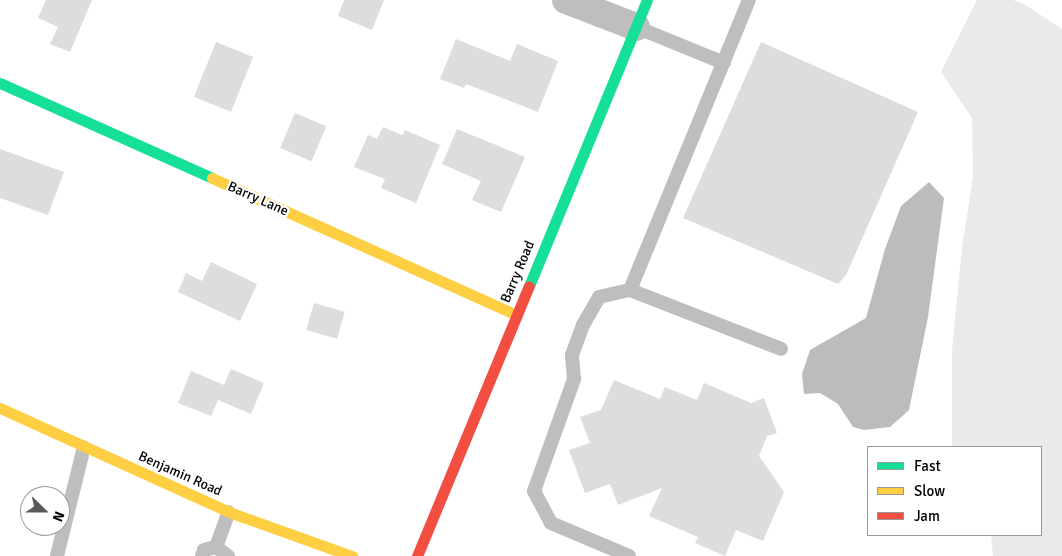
<!DOCTYPE html>
<style>
body{margin:0}
#map{position:relative;width:1062px;height:556px;overflow:hidden;background:#fff;font-family:Signika,sans-serif}
div>[style]{position:absolute}
.green>*{inset:0;background:#eaeaea}
.water>*{inset:0;background:#bcbcbc}
.building>*{inset:0;background:#ddd;transform-origin:0 0}
.lane>*{height:14px;margin:-7px;padding:0 7px;transform-origin:7px;border-radius:7px;background:#bebebe}
.street>*{height:28px;margin:-14px;padding:0 14px;transform-origin:14px;border-radius:14px;background:#bebebe}
.fast>*{height:11px;margin:-5.5px;padding:0 5.5px;transform-origin:5.5px;border-radius:5.5px;background:#16e098}
.slow>*{height:11px;margin:-5.5px;padding:0 5.5px;transform-origin:5.5px;border-radius:5.5px;background:#ffcf43}
.jam>*{height:11px;margin:-5.5px;padding:0 5.5px;transform-origin:5.5px;border-radius:5.5px;background:#f24e42}
span{translate:-50% -50%;white-space:nowrap;text-align:center;line-height:1.15;-webkit-text-stroke:4.5px #fff;paint-order:stroke}
.street-label{font-size:14px;color:#000}
.legend{position:absolute;left:867px;top:446px;width:175px;height:90px;box-sizing:border-box;background:#fff;border:1px solid #999;margin:0;padding:6px 9px;list-style:none;font-size:15px;color:#000}
.legend li{display:flex;align-items:center;gap:10px;height:25px}
.legend b{width:25px;border:1px solid #999}
.north{position:absolute;left:20px;top:486px;width:50px;height:50px;box-sizing:border-box;background:#fff;border:1px solid #999;border-radius:50%;rotate:112deg;font-size:14px;font-weight:700;line-height:20px;text-align:center;color:#000}
.north::after{content:'';display:block;margin:auto;width:18px;height:22px;background:#595959;clip-path:polygon(50% 0,100% 100%,50% 72%,0 100%)}
</style>
<div id="map">
<div class="green">
<i style="clip-path:polygon(977px 0,1013px 0,1024px 4px,1062px 29px,1062px 556px,993px 556px,991px 535px,1041px 535px,1041px 447px,952px 447px,952px 351px,962px 247px,973px 177px,972px 118px,941px 72px)"></i>
</div>
<div class="water">
<i style="clip-path:polygon(929px 182px,944px 198px,928px 317px,909px 410px,890px 427px,864px 430px,853px 427px,838px 404px,820px 393px,804px 394px,802px 374px,810px 350px,866px 318px,885px 249px,901px 206px)"></i>
</div>
<div class="building">
<i style="clip-path:polygon(46px 0,92px 0,70px 52px,50px 44px,58px 27px,38px 18px)"></i>
<i style="clip-path:polygon(344px 0,384px 0,372px 30px,338px 16px)"></i>
<i style="clip-path:polygon(456px 39px,510px 61px,517px 44px,558px 61px,538px 112px,466px 84px,464px 88px,440px 79px)"></i>
<i style="left:216px;top:42px;width:40px;height:59px;rotate:22deg"></i>
<i style="clip-path:polygon(761px 42px,918px 112px,846px 275px,838px 284px,683px 218px)"></i>
<i style="left:295px;top:113px;width:34px;height:38px;rotate:23deg"></i>
<i style="clip-path:polygon(383px 127px,402px 135px,405px 130px,440px 145px,416px 203px,381px 188px,385px 179px,354px 167px,368px 135px,377px 139px)"></i>
<i style="clip-path:polygon(457px 129px,525px 157px,501px 212px,472px 200px,481px 181px,442px 164px)"></i>
<i style="clip-path:polygon(0 149px,64px 172px,48px 215px,0 198px)"></i>
<i style="clip-path:polygon(211px 262px,257px 284px,240px 321px,178px 292px,186px 273px,202px 281px)"></i>
<i style="left:314px;top:303px;width:32px;height:28px;rotate:16deg"></i>
<i style="clip-path:polygon(231px 369px,264px 383px,251px 414px,218px 400px,211px 416px,178px 403px,191px 371px,224px 385px)"></i>
<i style="clip-path:polygon(614px 380px,660px 399px,665px 387px,697px 400px,704px 383px,751px 403px,764px 398px,777px 433px,767px 436px,759px 456px,784px 492px,763px 541px,736px 530px,725px 556px,695px 543px,698px 537px,649px 516px,662px 488px,618px 505px,610px 484px,585px 493px,569px 450px,590px 443px,580px 417px,601px 410px)"></i>
</div>
<div class="lane">
<i style="left:636px;top:27px;width:95px;rotate:22.2deg"></i>
<i style="left:630px;top:290px;width:162px;rotate:21.3deg"></i>
<i style="left:57px;top:556px;width:112px;rotate:-76.1deg"></i>
<i style="left:202px;top:556px;width:6px;rotate:-72deg"></i>
<i style="left:204px;top:550px;width:12px;rotate:-14deg"></i>
<i style="left:228px;top:556px;width:15px;rotate:-143deg"></i>
<i style="left:216px;top:547px;width:37px;rotate:-70deg"></i>
<i style="left:629px;top:556px;width:85px;rotate:-157.1deg"></i>
<i style="left:551px;top:523px;width:36px;rotate:-118deg"></i>
<i style="left:534px;top:491px;width:119px;rotate:-70.3deg"></i>
<i style="left:574px;top:379px;width:24px;rotate:-95deg"></i>
<i style="left:572px;top:355px;width:32px;rotate:-70deg"></i>
<i style="left:583px;top:325px;width:32px;rotate:-60deg"></i>
<i style="left:599px;top:297px;width:32px;rotate:-13deg"></i>
<i style="left:630px;top:290px;width:313px;rotate:-67.7deg"></i>
</div>
<div class="street">
<i style="left:566px;top:0;width:75px;rotate:21.1deg"></i>
</div>
<div class="fast">
<i style="left:0;top:83px;width:232px;rotate:24.1deg"></i>
<i style="left:529px;top:286px;width:309px;rotate:-67.6deg"></i>
</div>
<div class="slow">
<i style="left:212px;top:178px;width:334px;rotate:24.2deg"></i>
<i style="left:0;top:408px;width:252px;rotate:24.4deg"></i>
<i style="left:229px;top:512px;width:131px;rotate:19.7deg"></i>
</div>
<div class="jam">
<i style="left:417px;top:556px;width:292px;rotate:-67.5deg"></i>
</div>
<div class="street-label">
<span style="left:258px;top:199px;rotate:24deg">Barry Lane</span>
<span style="left:518px;top:272px;rotate:-67deg">Barry Road</span>
<span style="left:180px;top:474px;rotate:24deg">Benjamin Road</span>
</div>
<ul class="legend">
<li><b style="height:6px;background:#16e098"></b>Fast</li>
<li><b style="height:6px;background:#ffcf43"></b>Slow</li>
<li><b style="height:6px;background:#f24e42"></b>Jam</li>
</ul>
<div class="north">N</div>
</div>
